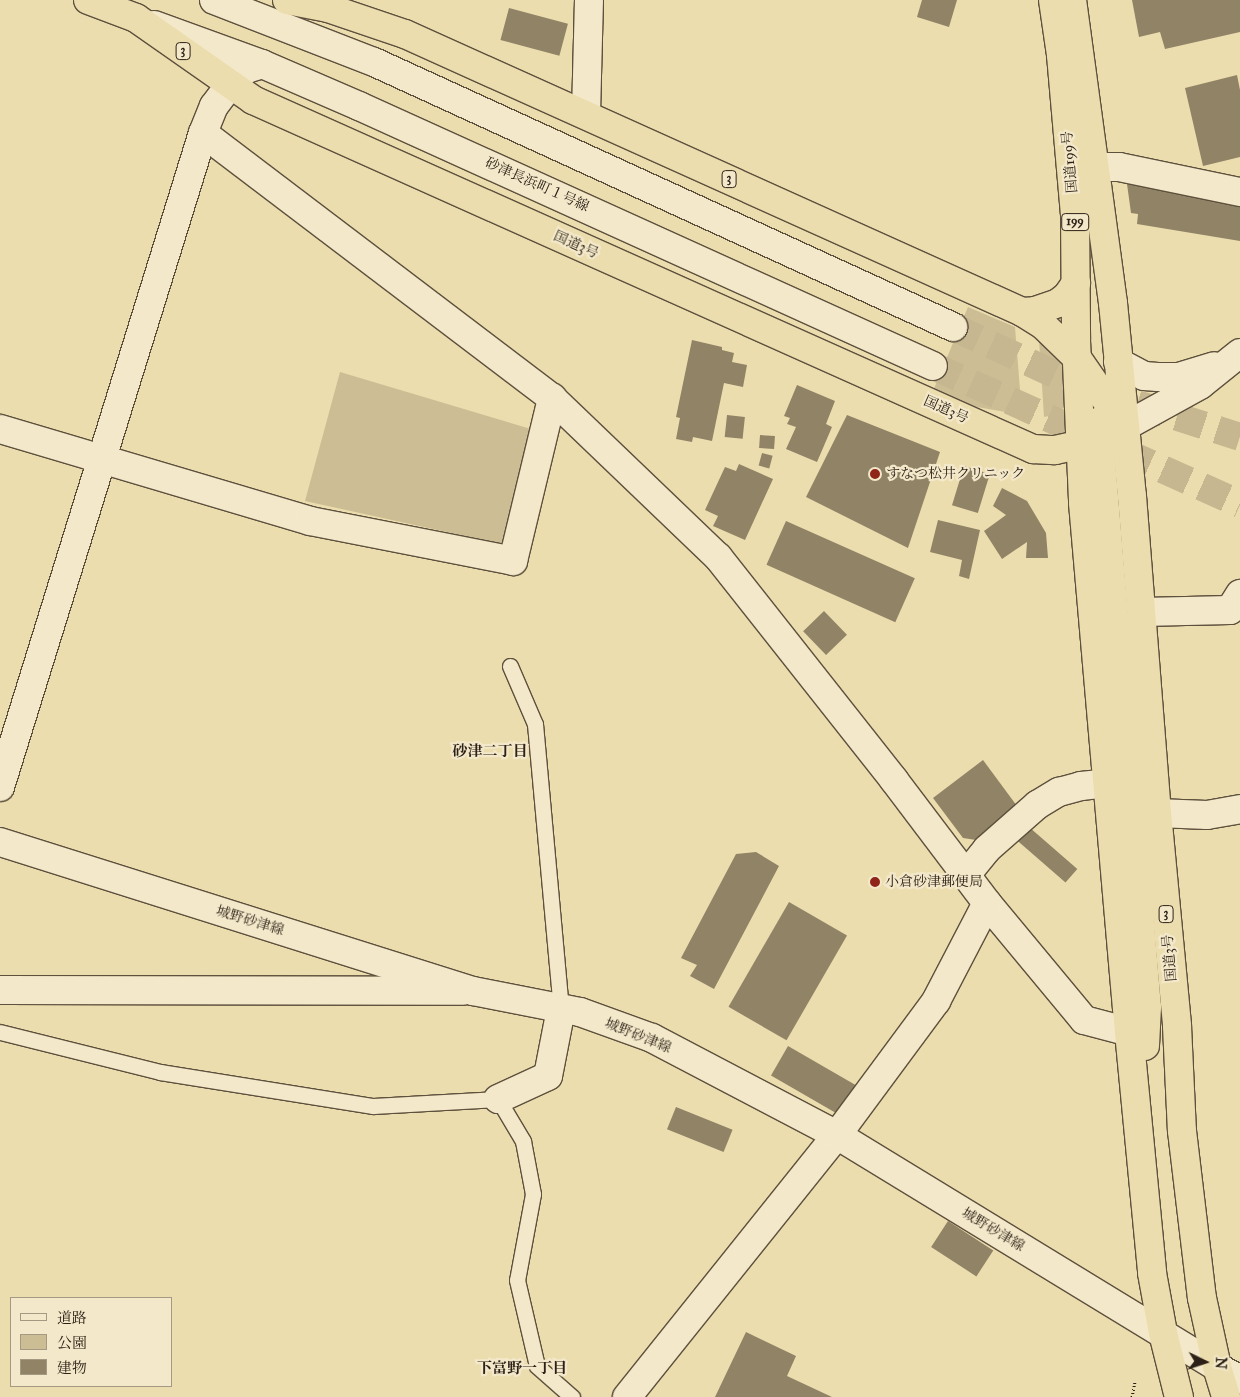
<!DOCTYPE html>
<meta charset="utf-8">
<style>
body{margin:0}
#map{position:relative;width:1240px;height:1397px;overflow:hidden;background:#ecddae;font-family:"IM FELL Great Primer","Noto Serif JP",serif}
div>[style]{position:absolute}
.green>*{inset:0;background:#ccbd94}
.building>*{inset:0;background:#908366;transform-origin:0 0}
.secondary-tunnel>*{height:28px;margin-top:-14px;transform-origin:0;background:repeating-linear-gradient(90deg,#c6b790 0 28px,transparent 0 42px)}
.path>*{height:3px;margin-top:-1.5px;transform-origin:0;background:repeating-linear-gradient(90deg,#2d2117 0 1px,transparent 0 3.5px)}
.roads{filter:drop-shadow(1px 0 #5d503d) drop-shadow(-1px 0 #5d503d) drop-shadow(0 1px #5d503d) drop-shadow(0 -1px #5d503d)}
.lane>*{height:15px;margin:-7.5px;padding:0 7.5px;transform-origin:7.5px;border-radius:7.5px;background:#f3e9ca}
.street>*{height:28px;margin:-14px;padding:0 14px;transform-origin:14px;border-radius:14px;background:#f3e9ca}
.secondary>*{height:28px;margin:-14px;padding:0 14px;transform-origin:14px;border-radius:14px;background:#f3e9ca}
.highway>*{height:28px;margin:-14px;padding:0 14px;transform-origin:14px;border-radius:14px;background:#ecddae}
.dots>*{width:14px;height:14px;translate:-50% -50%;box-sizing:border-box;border:2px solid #f3e9ca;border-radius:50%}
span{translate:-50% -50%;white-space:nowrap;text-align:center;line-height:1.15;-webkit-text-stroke:4.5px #f3e9ca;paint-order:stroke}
.shield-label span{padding:1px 4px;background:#f3e9ca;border:1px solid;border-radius:4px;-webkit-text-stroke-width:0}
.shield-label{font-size:12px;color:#2d2117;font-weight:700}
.street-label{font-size:14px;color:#2d2117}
.poi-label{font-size:14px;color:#2d2117}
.left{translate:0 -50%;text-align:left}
.neighbourhood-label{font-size:15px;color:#2d2117;font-weight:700}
.legend{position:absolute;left:10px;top:1297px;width:162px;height:90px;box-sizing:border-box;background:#f3e9ca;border:1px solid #a49982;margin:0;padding:6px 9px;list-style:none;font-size:15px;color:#2d2117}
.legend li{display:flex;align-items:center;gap:10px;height:25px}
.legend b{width:25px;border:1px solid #a49982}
.north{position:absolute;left:1180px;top:1337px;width:50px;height:50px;-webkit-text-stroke:4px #f3e9ca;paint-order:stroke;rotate:94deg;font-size:14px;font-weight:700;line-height:20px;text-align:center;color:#2d2117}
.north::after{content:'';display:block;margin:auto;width:18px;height:22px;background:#2d2117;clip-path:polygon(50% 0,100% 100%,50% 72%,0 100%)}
</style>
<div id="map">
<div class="green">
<i style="clip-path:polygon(968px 307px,1015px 327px,1022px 415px,977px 407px,933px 391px)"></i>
<i style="clip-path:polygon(1039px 339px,1059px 359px,1067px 370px,1068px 403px,1057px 414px,1044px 417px)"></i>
<i style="clip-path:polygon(340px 372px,531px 429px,506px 545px,305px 501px)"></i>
</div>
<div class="building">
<i style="clip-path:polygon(922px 0,957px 0,949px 27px,917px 17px)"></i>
<i style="clip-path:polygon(1132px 0,1240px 0,1240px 32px,1165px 49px,1160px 32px,1139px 37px)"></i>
<i style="left:509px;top:8px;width:61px;height:33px;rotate:15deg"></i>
<i style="clip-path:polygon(1237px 75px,1240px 90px,1240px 157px,1203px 166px,1185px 88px)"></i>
<i style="clip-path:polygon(1127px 184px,1240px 202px,1240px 241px,1137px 224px,1138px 214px,1131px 213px)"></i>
<i style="clip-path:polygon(692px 340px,722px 347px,722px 350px,734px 353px,732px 362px,747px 365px,743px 387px,724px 383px,712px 441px,693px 437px,692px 442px,676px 439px,680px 418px,676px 417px)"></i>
<i style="clip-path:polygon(797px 385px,835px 401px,826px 424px,832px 427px,817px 462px,786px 449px,796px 427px,787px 424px,790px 418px,784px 416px)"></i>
<i style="left:727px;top:415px;width:18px;height:22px;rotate:6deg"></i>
<i style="clip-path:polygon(847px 415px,940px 452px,908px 548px,806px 497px)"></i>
<i style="left:760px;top:435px;width:15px;height:13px;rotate:4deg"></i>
<i style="left:762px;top:453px;width:11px;height:13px;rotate:15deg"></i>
<i style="clip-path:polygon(739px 464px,773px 479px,745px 540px,713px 526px,718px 516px,705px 510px,725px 467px,736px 471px)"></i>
<i style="left:964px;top:466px;width:27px;height:41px;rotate:17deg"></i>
<i style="clip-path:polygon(1002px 488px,1027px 501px,1046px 533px,1048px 558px,1026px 558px,1027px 542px,1002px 559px,984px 531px,1006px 515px,993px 506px)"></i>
<i style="clip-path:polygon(938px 520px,980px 530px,969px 579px,959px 576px,962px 560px,930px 552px)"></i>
<i style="left:786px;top:521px;width:141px;height:48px;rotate:24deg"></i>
<i style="left:824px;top:611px;width:33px;height:29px;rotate:46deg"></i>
<i style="clip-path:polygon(983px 760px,1017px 806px,976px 840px,963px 838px,933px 798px)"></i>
<i style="left:1029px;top:827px;width:64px;height:18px;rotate:41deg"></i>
<i style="clip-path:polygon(756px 852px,779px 866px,714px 989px,690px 976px,697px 965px,681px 958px,736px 854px)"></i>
<i style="left:789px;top:902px;width:67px;height:121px;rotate:30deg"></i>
<i style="left:788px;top:1046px;width:81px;height:34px;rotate:30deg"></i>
<i style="left:676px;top:1107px;width:61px;height:24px;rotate:22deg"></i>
<i style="left:948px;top:1221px;width:54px;height:31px;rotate:33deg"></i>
<i style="clip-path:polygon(746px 1332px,796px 1356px,787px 1376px,832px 1397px,715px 1397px)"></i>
</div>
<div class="secondary-tunnel">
<i style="left:953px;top:327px;width:136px;rotate:24.9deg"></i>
<i style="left:1076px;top:384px;width:23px;rotate:18deg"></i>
<i style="left:933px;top:366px;width:337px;rotate:24.2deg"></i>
<i style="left:1137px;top:404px;width:108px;rotate:17.8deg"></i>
</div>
<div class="path">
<i style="left:1132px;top:1397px;width:16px;rotate:-79deg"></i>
</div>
<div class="roads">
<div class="lane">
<i style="left:510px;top:666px;width:63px;rotate:66.7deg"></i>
<i style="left:535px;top:724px;width:286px;rotate:84.8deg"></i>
<i style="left:0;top:1032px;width:165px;rotate:14deg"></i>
<i style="left:160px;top:1072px;width:216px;rotate:9.1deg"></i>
<i style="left:373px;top:1106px;width:125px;rotate:-3.2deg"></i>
<i style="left:498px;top:1099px;width:49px;rotate:59.2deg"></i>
<i style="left:523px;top:1141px;width:54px;rotate:79.3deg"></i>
<i style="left:533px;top:1194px;width:87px;rotate:100.5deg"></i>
<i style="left:517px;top:1280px;width:88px;rotate:76.9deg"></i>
<i style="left:537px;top:1366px;width:47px;rotate:41.5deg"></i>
</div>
<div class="street">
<i style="left:586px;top:114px;width:114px;rotate:-88.5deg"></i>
<i style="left:203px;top:133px;width:438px;rotate:37.2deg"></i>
<i style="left:552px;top:398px;width:230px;rotate:43.8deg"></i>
<i style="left:718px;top:557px;width:284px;rotate:51.7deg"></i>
<i style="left:894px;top:780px;width:154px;rotate:52.9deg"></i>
<i style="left:987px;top:903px;width:152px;rotate:50.3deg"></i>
<i style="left:1084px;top:1020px;width:47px;rotate:14.9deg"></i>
<i style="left:1096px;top:167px;width:23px"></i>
<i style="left:1119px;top:167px;width:124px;rotate:11.7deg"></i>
<i style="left:0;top:429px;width:323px;rotate:16.5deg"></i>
<i style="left:310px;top:521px;width:207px;rotate:11.1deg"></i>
<i style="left:513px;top:561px;width:168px;rotate:-76.5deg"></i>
<i style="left:1142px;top:612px;width:88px;rotate:-1.3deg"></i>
<i style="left:1230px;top:610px;width:19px;rotate:-58deg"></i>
<i style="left:0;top:787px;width:685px;rotate:-72.76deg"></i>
<i style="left:203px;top:133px;width:29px;rotate:-68deg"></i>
<i style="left:214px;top:106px;width:26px;rotate:-53deg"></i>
<i style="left:230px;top:85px;width:23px;rotate:-45deg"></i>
<i style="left:246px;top:69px;width:17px;rotate:-17deg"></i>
<i style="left:1157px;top:813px;width:50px;rotate:2.3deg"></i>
<i style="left:1207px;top:815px;width:34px;rotate:-10deg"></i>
<i style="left:966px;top:875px;width:33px;rotate:-51deg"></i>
<i style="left:987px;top:849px;width:67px;rotate:-41.3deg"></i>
<i style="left:1037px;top:805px;width:26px;rotate:-31deg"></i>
<i style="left:1059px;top:792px;width:23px;rotate:-15deg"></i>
<i style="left:1081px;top:786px;width:27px;rotate:-6deg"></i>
<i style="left:0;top:990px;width:463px;rotate:0.1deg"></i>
<i style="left:498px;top:1099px;width:55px;rotate:-24.7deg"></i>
<i style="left:548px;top:1076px;width:68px;rotate:-79deg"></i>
<i style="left:1217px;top:1367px;width:26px;rotate:29deg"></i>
<i style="left:627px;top:1397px;width:336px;rotate:-51.3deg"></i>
<i style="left:837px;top:1135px;width:167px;rotate:-53.5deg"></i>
<i style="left:936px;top:1001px;width:110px;rotate:-62.5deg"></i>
</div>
<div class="secondary">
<i style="left:214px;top:0;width:172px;rotate:21.2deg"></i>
<i style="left:374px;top:62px;width:637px;rotate:24.59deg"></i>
<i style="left:154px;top:25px;width:115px;rotate:19.9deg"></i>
<i style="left:262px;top:64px;width:106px;rotate:23.4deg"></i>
<i style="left:359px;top:106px;width:630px;rotate:24.37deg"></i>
<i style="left:1118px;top:362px;width:30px;rotate:28deg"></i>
<i style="left:1144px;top:376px;width:14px;rotate:4deg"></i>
<i style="left:1158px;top:377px;width:21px"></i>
<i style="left:1179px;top:377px;width:37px;rotate:-17deg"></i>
<i style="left:1124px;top:427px;width:87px;rotate:-28.9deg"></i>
<i style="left:1200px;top:385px;width:51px;rotate:-38.7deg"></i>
<i style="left:0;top:842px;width:496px;rotate:17.5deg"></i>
<i style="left:473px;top:991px;width:109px;rotate:11.1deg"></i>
<i style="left:580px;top:1012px;width:77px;rotate:19.9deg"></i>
<i style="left:652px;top:1038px;width:209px;rotate:27.7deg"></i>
<i style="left:837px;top:1135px;width:445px;rotate:31.4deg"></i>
</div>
<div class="highway">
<i style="left:88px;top:0;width:51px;rotate:20.6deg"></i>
<i style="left:136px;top:18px;width:143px;rotate:35deg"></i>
<i style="left:253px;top:100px;width:855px;rotate:24.11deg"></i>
<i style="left:1033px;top:449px;width:22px;rotate:3deg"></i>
<i style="left:1055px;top:450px;width:25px;rotate:-12deg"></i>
<i style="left:1079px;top:445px;width:48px;rotate:-21.8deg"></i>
<i style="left:287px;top:0;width:42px;rotate:11deg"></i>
<i style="left:328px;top:8px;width:81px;rotate:18.7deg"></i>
<i style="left:405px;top:34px;width:677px;rotate:24.25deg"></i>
<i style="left:1022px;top:312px;width:25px;rotate:32deg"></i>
<i style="left:1043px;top:325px;width:47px;rotate:44.1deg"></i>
<i style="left:1077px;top:358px;width:79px;rotate:55.3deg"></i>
<i style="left:1053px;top:0;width:56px;rotate:81.7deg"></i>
<i style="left:1061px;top:55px;width:160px;rotate:85deg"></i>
<i style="left:1075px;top:214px;width:126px;rotate:89.5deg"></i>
<i style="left:1076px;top:340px;width:163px;rotate:87.5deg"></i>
<i style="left:1083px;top:503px;width:531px;rotate:85.03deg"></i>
<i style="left:1129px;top:1032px;width:242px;rotate:84.5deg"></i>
<i style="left:1152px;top:1273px;width:61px;rotate:79.6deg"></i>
<i style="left:1163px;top:1333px;width:66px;rotate:76deg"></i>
<i style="left:1072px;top:0;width:306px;rotate:82.3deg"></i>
<i style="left:1113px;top:303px;width:194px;rotate:84.4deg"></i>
<i style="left:1132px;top:496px;width:318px;rotate:85.5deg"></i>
<i style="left:1157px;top:813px;width:214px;rotate:84.6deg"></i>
<i style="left:1177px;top:1026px;width:105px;rotate:87.3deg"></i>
<i style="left:1182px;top:1131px;width:168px;rotate:83.2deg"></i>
<i style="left:1202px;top:1298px;width:71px;rotate:77.7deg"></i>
<i style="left:1217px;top:1367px;width:31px;rotate:73deg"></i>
<i style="left:1022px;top:312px;width:13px;rotate:-4deg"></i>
<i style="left:1035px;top:311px;width:24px;rotate:-19deg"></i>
<i style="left:1058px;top:303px;width:11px;rotate:-38deg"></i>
<i style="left:1067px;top:296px;width:16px;rotate:-55deg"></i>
<i style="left:1100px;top:421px;width:16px;rotate:94deg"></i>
<i style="left:1099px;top:437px;width:572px;rotate:85.19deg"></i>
<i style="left:1147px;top:1007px;width:39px;rotate:93deg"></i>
</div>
</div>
<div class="dots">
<i style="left:875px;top:474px;background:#8f2418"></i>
<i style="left:875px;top:882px;background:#8f2418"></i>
</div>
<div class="shield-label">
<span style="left:183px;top:51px">3</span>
<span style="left:729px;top:179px">3</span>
<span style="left:1075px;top:222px">199</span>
<span style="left:1166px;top:914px">3</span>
</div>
<div class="street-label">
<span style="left:1070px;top:162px;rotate:-95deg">国道199号</span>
<span style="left:537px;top:185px;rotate:24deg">砂津長浜町１号線</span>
<span style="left:576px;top:245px;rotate:24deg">国道3号</span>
<span style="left:946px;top:410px;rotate:24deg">国道3号</span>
<span style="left:250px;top:921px;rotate:17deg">城野砂津線</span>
<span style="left:1170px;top:958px;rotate:-95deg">国道3号</span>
<span style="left:638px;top:1036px;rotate:22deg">城野砂津線</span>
<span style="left:993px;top:1230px;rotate:31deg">城野砂津線</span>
</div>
<div class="poi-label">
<span class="left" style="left:886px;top:474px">すなつ松井クリニック</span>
<span class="left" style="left:885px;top:882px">小倉砂津郵便局</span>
</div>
<div class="neighbourhood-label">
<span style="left:490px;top:752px">砂津二丁目</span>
<span style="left:522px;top:1369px">下富野一丁目</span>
</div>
<ul class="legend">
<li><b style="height:6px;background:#f3e9ca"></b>道路</li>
<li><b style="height:14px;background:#ccbd94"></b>公園</li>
<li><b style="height:14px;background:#908366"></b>建物</li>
</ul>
<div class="north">N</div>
</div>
